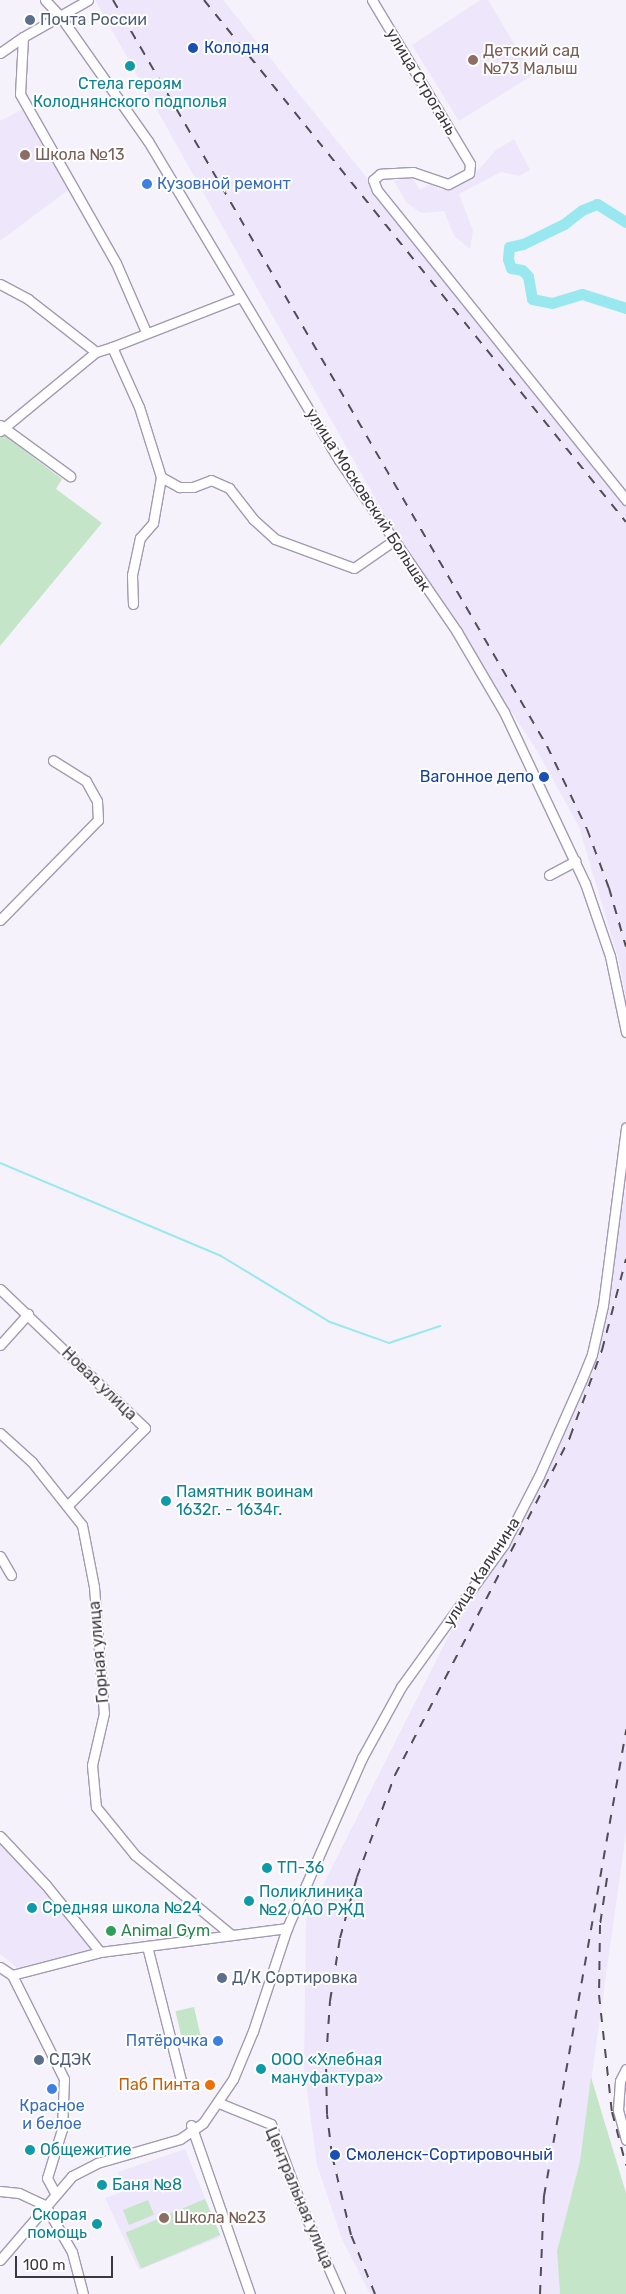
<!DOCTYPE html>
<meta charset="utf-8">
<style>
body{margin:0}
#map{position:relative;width:626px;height:2294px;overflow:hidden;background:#f6f2fc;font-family:Rubik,sans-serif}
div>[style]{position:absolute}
.built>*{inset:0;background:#eee6fa}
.green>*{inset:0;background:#c5e5c8;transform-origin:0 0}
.stream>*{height:2px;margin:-1px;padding:0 1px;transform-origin:1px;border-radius:1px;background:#99e8f0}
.river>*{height:11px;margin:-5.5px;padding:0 5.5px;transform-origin:5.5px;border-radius:5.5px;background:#99e8f0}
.roads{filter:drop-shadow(1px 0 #a39ab2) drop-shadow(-1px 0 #a39ab2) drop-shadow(0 1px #a39ab2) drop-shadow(0 -1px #a39ab2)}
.minor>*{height:9px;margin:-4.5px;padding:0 4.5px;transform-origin:4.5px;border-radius:4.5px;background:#fff}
.rail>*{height:2px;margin-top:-1px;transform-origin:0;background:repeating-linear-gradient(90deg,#514d57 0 9px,transparent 0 18px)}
.dots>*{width:14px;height:14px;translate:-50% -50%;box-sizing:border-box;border:2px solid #fff;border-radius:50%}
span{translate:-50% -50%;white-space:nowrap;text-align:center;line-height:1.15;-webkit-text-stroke:4px #fff;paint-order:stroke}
.service-label{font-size:16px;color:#4e5e75}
.left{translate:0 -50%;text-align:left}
.transit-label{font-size:16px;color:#164399}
.right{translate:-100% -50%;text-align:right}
.education-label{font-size:16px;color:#785e54}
.street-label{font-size:16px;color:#3c3842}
.culture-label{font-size:16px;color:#0d838f}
.shop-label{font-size:16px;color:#366cbe}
.leisure-label{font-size:16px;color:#27864d}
.food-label{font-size:16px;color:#c56008}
.scale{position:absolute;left:15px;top:2256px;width:98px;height:22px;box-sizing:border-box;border:2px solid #3c3842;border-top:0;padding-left:6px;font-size:15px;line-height:18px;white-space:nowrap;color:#3c3842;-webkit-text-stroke:4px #fff;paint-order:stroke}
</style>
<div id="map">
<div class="built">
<i style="clip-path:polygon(95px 0,223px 0,626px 498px,626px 1001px,620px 965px,579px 827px,539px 754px,392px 528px)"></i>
<i style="clip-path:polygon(480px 0,488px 0,533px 75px,459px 121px,412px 45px)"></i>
<i style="clip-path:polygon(23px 109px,71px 188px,0 241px,0 121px)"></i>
<i style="clip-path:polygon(514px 139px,530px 170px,519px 176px,501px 172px,459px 194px,473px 231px,470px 249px,454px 236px,444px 211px,421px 213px,406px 202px,394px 181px,411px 176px,420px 190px,430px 184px,441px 190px,458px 186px,473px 176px,496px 150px)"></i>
<i style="clip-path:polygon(626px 1184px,626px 1833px,580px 2161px,557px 2251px,560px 2294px,370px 2294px,342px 2239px,317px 2165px,304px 2068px,306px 1919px,455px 1623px,508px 1546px,594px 1355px,608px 1303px)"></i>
<i style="clip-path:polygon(0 1840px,49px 1894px,92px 1951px,19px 1969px,0 1954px)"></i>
<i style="clip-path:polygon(185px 2149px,221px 2237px,139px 2270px,105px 2198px,125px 2191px,118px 2172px)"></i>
</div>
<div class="green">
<i style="clip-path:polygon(0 432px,62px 479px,56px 489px,102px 523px,0 646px)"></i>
<i style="left:194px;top:2007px;width:36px;height:19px;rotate:77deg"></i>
<i style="clip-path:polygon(591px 2077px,626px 2193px,626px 2294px,560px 2294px,557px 2251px,580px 2161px)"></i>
<i style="left:205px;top:2199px;width:39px;height:86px;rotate:67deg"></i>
<i style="left:148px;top:2200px;width:16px;height:27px;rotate:68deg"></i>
</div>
<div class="stream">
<i style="left:0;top:1163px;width:240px;rotate:22.8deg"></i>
<i style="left:221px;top:1256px;width:127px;rotate:31.2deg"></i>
<i style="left:330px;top:1322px;width:63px;rotate:19.6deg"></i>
<i style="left:389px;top:1343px;width:54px;rotate:-18.4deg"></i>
</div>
<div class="river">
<i style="left:626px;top:222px;width:34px;rotate:-148deg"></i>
<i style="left:597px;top:204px;width:16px;rotate:158deg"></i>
<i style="left:582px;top:210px;width:23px;rotate:142deg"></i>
<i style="left:564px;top:224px;width:46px;rotate:154deg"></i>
<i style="left:523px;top:244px;width:14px;rotate:168deg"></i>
<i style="left:509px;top:247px;width:12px;rotate:95deg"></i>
<i style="left:508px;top:259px;width:9px;rotate:72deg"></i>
<i style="left:511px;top:268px;width:11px;rotate:10deg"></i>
<i style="left:522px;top:270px;width:8px;rotate:45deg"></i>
<i style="left:528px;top:276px;width:23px;rotate:80deg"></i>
<i style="left:532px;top:299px;width:20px;rotate:11deg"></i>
<i style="left:552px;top:303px;width:31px;rotate:-17deg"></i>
<i style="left:582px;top:294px;width:46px;rotate:17.7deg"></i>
</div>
<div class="roads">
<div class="minor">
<i style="left:45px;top:0;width:22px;rotate:47deg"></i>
<i style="left:60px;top:16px;width:153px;rotate:54.9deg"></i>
<i style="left:148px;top:141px;width:372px;rotate:59.1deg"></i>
<i style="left:339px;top:460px;width:209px;rotate:55.5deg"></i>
<i style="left:457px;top:632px;width:93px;rotate:59.6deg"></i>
<i style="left:504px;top:712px;width:189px;rotate:64.7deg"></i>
<i style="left:585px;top:883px;width:77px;rotate:71.1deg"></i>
<i style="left:610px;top:956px;width:78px;rotate:78.1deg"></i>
<i style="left:88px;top:0;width:75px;rotate:150.4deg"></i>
<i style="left:23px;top:37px;width:57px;rotate:93deg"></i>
<i style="left:20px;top:94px;width:194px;rotate:60.4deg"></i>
<i style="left:116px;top:263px;width:75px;rotate:66.5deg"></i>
<i style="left:372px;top:0;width:191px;rotate:59.1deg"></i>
<i style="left:470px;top:164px;width:9px;rotate:96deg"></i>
<i style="left:469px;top:173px;width:24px;rotate:152deg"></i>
<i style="left:448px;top:184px;width:37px;rotate:-161deg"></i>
<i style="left:413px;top:172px;width:33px;rotate:177deg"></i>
<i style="left:380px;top:174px;width:9px;rotate:139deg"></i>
<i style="left:373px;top:180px;width:11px;rotate:68deg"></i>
<i style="left:377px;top:190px;width:398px;rotate:51.2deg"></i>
<i style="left:0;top:53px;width:28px;rotate:-35deg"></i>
<i style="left:0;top:284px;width:32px;rotate:28deg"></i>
<i style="left:28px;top:299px;width:86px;rotate:37.9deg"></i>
<i style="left:96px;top:352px;width:17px;rotate:-17deg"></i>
<i style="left:0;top:425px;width:87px;rotate:36.1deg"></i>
<i style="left:0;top:431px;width:124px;rotate:-39.5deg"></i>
<i style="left:161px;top:477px;width:21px;rotate:29deg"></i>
<i style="left:179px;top:487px;width:14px"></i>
<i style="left:193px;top:487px;width:19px;rotate:-21deg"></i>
<i style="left:211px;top:480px;width:20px;rotate:24deg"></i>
<i style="left:229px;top:488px;width:39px;rotate:52deg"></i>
<i style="left:253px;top:519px;width:30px;rotate:42deg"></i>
<i style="left:275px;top:539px;width:84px;rotate:20.2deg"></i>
<i style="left:354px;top:568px;width:47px;rotate:-34.7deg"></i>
<i style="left:133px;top:604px;width:29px;rotate:-92deg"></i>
<i style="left:132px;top:575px;width:38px;rotate:-78deg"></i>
<i style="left:140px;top:538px;width:20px;rotate:-49deg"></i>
<i style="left:153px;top:523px;width:47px;rotate:-80.1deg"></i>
<i style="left:161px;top:477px;width:73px;rotate:-107.4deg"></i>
<i style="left:139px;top:407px;width:66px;rotate:-114.2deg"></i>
<i style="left:112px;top:347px;width:137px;rotate:-21.3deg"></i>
<i style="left:549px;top:875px;width:30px;rotate:-28deg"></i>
<i style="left:0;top:920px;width:140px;rotate:-45.6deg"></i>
<i style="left:98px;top:820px;width:19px;rotate:-93deg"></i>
<i style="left:97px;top:801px;width:23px;rotate:-119deg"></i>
<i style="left:86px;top:781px;width:39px;rotate:-148deg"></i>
<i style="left:0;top:1289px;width:201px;rotate:43.8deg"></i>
<i style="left:145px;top:1428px;width:110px;rotate:135deg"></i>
<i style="left:0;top:1345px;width:42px;rotate:-47.9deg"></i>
<i style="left:0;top:1433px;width:43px;rotate:42.2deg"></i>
<i style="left:32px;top:1462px;width:80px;rotate:51.6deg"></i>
<i style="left:82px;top:1525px;width:63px;rotate:79deg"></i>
<i style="left:94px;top:1587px;width:126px;rotate:85.5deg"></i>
<i style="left:104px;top:1713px;width:53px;rotate:103deg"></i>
<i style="left:92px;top:1765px;width:42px;rotate:84.6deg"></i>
<i style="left:96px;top:1807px;width:62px;rotate:50.9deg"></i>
<i style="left:135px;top:1855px;width:124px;rotate:39.7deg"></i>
<i style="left:0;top:1556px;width:22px;rotate:60deg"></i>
<i style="left:0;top:1836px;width:67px;rotate:46.8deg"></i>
<i style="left:46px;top:1885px;width:86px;rotate:51.1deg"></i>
<i style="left:100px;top:1952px;width:189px;rotate:-7.3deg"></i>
<i style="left:147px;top:1946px;width:138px;rotate:75.8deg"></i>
<i style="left:0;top:1967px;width:14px;rotate:34deg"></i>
<i style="left:12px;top:1975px;width:116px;rotate:63.4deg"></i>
<i style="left:64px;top:2079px;width:50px;rotate:92.3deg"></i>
<i style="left:62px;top:2129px;width:51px;rotate:107deg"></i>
<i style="left:47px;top:2178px;width:17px;rotate:62deg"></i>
<i style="left:12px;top:1975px;width:91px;rotate:-14.6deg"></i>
<i style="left:626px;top:2069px;width:13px;rotate:117deg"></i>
<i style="left:620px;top:2081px;width:29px;rotate:94deg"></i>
<i style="left:618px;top:2110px;width:31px;rotate:75deg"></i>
<i style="left:219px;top:2103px;width:56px;rotate:22deg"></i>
<i style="left:271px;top:2124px;width:92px;rotate:69.6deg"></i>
<i style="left:303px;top:2210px;width:92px;rotate:66.2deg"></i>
<i style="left:191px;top:2125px;width:179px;rotate:70.8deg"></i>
<i style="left:0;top:2191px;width:19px;rotate:6deg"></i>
<i style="left:19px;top:2193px;width:29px;rotate:25deg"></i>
<i style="left:45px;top:2205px;width:54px;rotate:60.1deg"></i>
<i style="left:72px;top:2252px;width:43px;rotate:75.3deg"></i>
<i style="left:0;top:2260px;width:111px;rotate:-49.4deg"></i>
<i style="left:72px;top:2176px;width:28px;rotate:-27deg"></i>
<i style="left:97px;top:2163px;width:86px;rotate:-16.1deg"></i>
<i style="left:180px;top:2139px;width:28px;rotate:-35deg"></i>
<i style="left:203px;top:2123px;width:53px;rotate:-55.7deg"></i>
<i style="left:233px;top:2079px;width:52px;rotate:-67.4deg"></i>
<i style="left:253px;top:2031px;width:108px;rotate:-71.7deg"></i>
<i style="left:287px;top:1928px;width:186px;rotate:-66.2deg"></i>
<i style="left:362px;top:1758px;width:81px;rotate:-61.2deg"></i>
<i style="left:401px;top:1687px;width:176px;rotate:-54.2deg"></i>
<i style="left:504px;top:1544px;width:76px;rotate:-62.8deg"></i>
<i style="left:539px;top:1476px;width:106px;rotate:-66.1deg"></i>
<i style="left:582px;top:1379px;width:27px;rotate:-68deg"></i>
<i style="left:592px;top:1354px;width:50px;rotate:-77.3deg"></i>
<i style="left:603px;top:1305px;width:179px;rotate:-82.6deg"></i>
</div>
</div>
<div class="rail">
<i style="left:113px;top:0;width:863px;rotate:59.81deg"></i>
<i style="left:547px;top:746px;width:92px;rotate:64.3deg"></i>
<i style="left:587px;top:829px;width:63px;rotate:69.6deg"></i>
<i style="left:609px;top:888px;width:61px;rotate:73.9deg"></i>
<i style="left:204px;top:0;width:671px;rotate:51.05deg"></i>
<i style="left:607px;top:1878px;width:48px;rotate:98.5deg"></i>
<i style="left:600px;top:1925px;width:70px;rotate:90.8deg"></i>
<i style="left:599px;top:1995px;width:118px;rotate:83.7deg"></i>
<i style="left:612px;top:2112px;width:55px;rotate:75.2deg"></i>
<i style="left:375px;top:2294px;width:64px;rotate:-112.1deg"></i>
<i style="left:351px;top:2235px;width:82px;rotate:-103.4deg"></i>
<i style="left:332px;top:2155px;width:41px;rotate:-97deg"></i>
<i style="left:327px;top:2114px;width:54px;rotate:-91.1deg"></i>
<i style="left:326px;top:2060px;width:59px;rotate:-86.1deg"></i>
<i style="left:330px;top:2001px;width:64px;rotate:-81deg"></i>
<i style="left:340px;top:1938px;width:63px;rotate:-74.4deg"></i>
<i style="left:357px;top:1877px;width:109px;rotate:-69.6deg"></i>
<i style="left:395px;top:1775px;width:381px;rotate:-62.6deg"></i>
<i style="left:570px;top:1437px;width:93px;rotate:-69.8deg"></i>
<i style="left:602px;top:1350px;width:94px;rotate:-75.2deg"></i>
<i style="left:540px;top:2294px;width:98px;rotate:-87.7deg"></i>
<i style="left:544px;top:2196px;width:474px;rotate:-80deg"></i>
</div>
<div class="dots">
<i style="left:30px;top:20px;background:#5c6f8a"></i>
<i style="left:193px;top:48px;background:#1a4fb4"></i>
<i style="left:473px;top:60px;background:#8d6e63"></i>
<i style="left:130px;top:66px;background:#0f9aa8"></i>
<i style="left:25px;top:155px;background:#8d6e63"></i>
<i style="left:147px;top:184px;background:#3f7fe0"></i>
<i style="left:544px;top:777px;background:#1a4fb4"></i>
<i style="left:166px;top:1501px;background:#0f9aa8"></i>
<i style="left:267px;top:1868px;background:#0f9aa8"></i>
<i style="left:249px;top:1901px;background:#0f9aa8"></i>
<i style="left:32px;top:1908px;background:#0f9aa8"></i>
<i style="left:111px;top:1931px;background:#2e9e5b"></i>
<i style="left:222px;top:1978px;background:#5c6f8a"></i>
<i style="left:218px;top:2041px;background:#3f7fe0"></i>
<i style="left:39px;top:2060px;background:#5c6f8a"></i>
<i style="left:261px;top:2069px;background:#0f9aa8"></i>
<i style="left:210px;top:2085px;background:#e8710a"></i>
<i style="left:52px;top:2089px;background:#3f7fe0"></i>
<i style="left:30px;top:2150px;background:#0f9aa8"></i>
<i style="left:335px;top:2155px;background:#1a4fb4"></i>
<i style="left:102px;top:2185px;background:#0f9aa8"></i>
<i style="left:164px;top:2218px;background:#8d6e63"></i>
<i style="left:97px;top:2224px;background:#0f9aa8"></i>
</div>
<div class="service-label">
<span class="left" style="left:40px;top:20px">Почта России</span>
<span class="left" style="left:232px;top:1978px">Д/К Сортировка</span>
<span class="left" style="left:49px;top:2060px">СДЭК</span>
</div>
<div class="transit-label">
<span class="left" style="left:204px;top:48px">Колодня</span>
<span class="right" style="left:534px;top:777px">Вагонное депо</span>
<span class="left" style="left:346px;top:2155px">Смоленск-Сортировочный</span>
</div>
<div class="education-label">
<span class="left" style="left:483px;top:60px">Детский сад<br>№73 Малыш</span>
<span class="left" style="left:35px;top:155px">Школа №13</span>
<span class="left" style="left:174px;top:2218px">Школа №23</span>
</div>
<div class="street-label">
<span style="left:421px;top:82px;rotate:59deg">улица Строгань</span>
<span style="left:368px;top:500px;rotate:57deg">улица Московский Большак</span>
<span style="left:99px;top:1384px;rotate:44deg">Новая улица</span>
<span style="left:482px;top:1572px;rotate:-57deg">улица Калинина</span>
<span style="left:99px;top:1652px;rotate:-95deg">Горная улица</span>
<span style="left:299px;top:2198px;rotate:67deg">Центральная улица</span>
</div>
<div class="culture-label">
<span style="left:130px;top:93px">Стела героям<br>Колоднянского подполья</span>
<span class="left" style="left:176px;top:1501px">Памятник воинам<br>1632г. - 1634г.</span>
<span class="left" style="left:277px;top:1868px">ТП-36</span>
<span class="left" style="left:259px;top:1901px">Поликлиника<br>№2 ОАО РЖД</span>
<span class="left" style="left:42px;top:1908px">Средняя школа №24</span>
<span class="left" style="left:271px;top:2069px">ООО «Хлебная<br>мануфактура»</span>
<span class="left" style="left:40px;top:2150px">Общежитие</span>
<span class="left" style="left:112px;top:2185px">Баня №8</span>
<span class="right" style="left:87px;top:2224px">Скорая<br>помощь</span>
</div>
<div class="shop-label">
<span class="left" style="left:157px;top:184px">Кузовной ремонт</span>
<span class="right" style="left:208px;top:2041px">Пятёрочка</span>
<span style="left:52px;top:2115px">Красное<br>и белое</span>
</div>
<div class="leisure-label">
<span class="left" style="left:121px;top:1931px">Animal Gym</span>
</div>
<div class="food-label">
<span class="right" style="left:200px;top:2085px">Паб Пинта</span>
</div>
<div class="scale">100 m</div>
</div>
